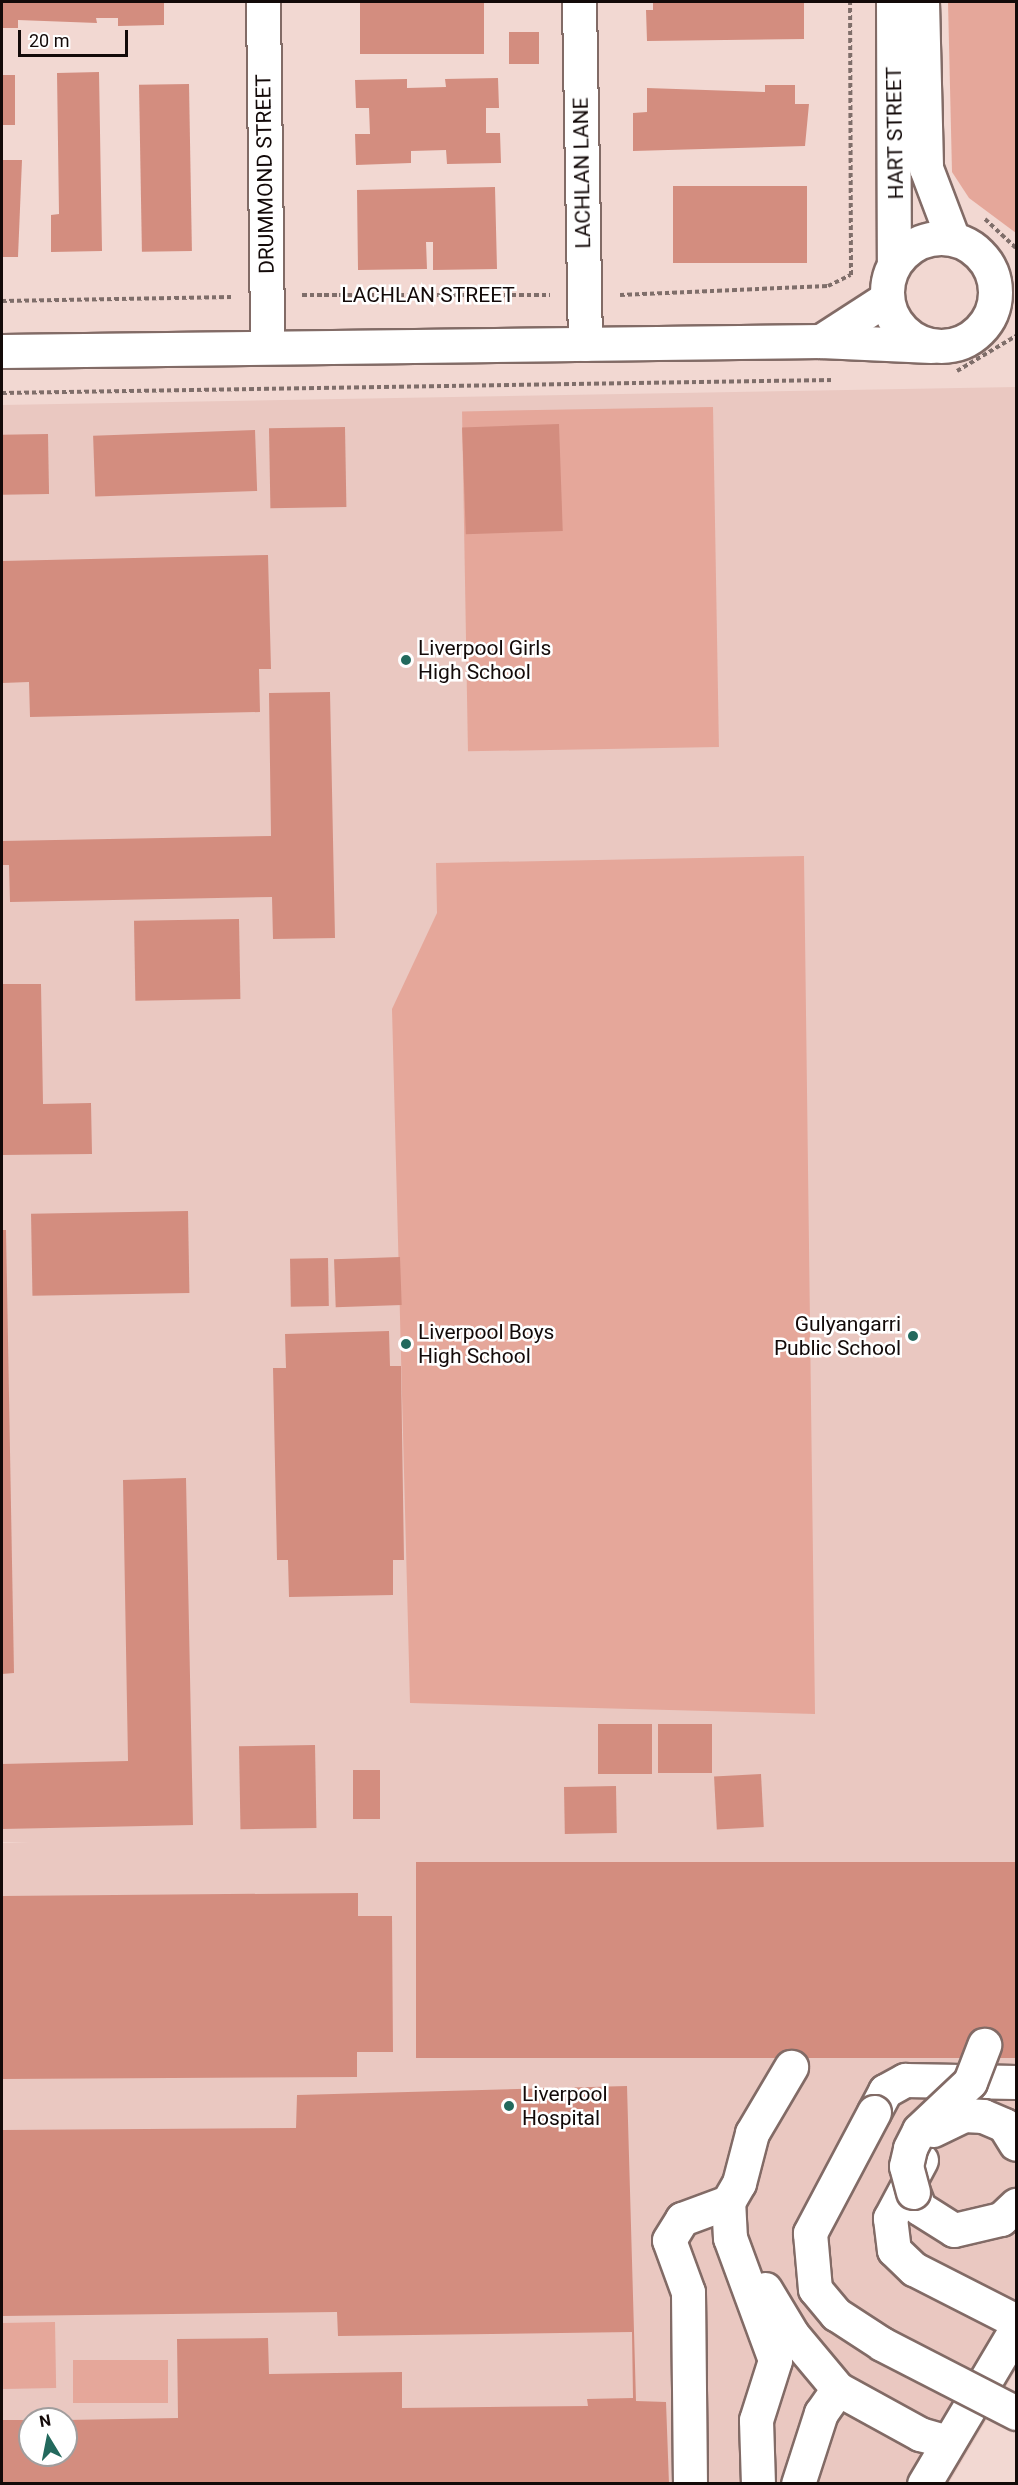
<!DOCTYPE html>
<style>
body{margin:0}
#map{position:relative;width:1018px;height:2485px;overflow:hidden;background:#f2d8d2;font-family:Roboto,sans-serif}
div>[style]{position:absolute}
.built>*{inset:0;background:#eac8c1}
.green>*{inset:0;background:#e5a79a;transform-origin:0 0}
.building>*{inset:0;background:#d38d7f;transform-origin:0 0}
.path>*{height:4px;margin-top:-2px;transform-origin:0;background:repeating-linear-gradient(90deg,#7f6e6a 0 4.5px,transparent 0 7.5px)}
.roads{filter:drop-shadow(2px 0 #826b66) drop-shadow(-2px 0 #826b66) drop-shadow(0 2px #826b66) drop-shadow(0 -2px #826b66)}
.minor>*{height:33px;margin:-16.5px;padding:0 16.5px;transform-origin:16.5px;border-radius:16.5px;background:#fff}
.minor>.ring{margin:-16.5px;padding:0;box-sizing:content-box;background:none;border:33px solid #fff;border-radius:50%}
.bridges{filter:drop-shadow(2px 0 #826b66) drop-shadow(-2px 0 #826b66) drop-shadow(0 2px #826b66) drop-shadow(0 -2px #826b66)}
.minor-bridge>*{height:33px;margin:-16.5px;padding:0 16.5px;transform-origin:16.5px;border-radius:16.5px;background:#fff}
.dots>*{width:16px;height:16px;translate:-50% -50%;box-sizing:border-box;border:3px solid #fff;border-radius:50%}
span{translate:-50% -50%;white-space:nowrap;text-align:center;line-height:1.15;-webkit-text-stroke:5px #fff;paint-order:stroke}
.street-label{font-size:21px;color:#130a09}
.poi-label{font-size:21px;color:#130a09}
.left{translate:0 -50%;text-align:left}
.right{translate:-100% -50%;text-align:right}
.frame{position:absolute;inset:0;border:3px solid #130a09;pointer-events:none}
.north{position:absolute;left:18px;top:2407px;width:60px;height:60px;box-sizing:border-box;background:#fff;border:2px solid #a19d9d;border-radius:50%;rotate:350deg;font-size:16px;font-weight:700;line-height:24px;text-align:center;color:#130a09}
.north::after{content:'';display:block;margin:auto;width:21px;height:27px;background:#23695d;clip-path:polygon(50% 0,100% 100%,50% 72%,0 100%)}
.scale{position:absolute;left:18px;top:30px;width:110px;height:27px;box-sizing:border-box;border:3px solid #130a09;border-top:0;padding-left:8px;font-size:18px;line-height:21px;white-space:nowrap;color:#130a09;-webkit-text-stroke:4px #fff;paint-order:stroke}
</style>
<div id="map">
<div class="built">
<i style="clip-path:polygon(evenodd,1016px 387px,1016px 2370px,949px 2483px,2px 2483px,2px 1843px,30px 1842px,2px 1842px,2px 405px,1016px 387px,30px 2419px,66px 2419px,66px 2455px,30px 2455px,30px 2419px)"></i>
</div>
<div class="green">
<i style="clip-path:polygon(948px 2px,1016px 2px,1016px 233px,969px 198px,952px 172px)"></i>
<i style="left:713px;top:407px;width:340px;height:251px;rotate:89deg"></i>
<i style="clip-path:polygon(804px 856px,815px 1714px,410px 1703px,392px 1009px,437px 913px,436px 863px)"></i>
<i style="left:55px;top:2322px;width:66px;height:53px;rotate:89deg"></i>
<i style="left:168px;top:2360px;width:43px;height:95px;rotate:90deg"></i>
</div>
<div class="building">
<i style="clip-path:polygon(2px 2px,164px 2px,164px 25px,118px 26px,118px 18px,96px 18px,97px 23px,18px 20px,18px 28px,2px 28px)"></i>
<i style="left:360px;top:2px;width:124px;height:52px"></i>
<i style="clip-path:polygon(653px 2px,804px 2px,804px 39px,647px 41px,646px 10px,653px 10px)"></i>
<i style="left:509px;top:32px;width:30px;height:32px"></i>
<i style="clip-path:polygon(99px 72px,102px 251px,51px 252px,51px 215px,59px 214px,57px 73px)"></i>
<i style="left:2px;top:75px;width:13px;height:50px"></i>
<i style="clip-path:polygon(498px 78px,499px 108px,486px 108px,486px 133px,500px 133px,501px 163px,447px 164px,446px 150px,411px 151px,411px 163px,356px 165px,355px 134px,370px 134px,369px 108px,356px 108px,355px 80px,407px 79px,407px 88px,446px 87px,445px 79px)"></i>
<i style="left:189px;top:84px;width:167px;height:50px;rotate:89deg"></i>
<i style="clip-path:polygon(765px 85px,795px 85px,795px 104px,809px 104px,805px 146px,633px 151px,633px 113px,647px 112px,647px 88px,765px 92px)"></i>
<i style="clip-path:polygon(2px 160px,22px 160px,18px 257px,2px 257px)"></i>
<i style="left:807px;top:186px;width:77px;height:134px;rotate:90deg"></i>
<i style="clip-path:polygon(495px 187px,497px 269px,433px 270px,433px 242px,426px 242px,427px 269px,358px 270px,357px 190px)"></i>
<i style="left:559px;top:424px;width:107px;height:97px;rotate:88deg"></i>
<i style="left:345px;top:427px;width:80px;height:76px;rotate:89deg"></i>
<i style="left:255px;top:430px;width:61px;height:162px;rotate:88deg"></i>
<i style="left:48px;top:434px;width:60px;height:46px;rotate:89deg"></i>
<i style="clip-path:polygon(268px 555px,271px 669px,259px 669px,260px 712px,30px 717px,29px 682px,2px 683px,2px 561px)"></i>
<i style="clip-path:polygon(330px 692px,335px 938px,273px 939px,272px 897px,10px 902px,9px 865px,2px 865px,2px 841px,271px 836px,269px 693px)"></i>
<i style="left:239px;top:919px;width:80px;height:105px;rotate:89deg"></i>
<i style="clip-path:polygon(2px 984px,41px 984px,43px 1104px,91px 1103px,92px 1154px,2px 1155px)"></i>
<i style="left:188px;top:1211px;width:82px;height:157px;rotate:89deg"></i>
<i style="clip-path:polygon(2px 1230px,6px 1230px,14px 1673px,2px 1674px)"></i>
<i style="left:400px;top:1257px;width:48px;height:66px;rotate:88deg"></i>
<i style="left:328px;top:1258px;width:48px;height:38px;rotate:89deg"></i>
<i style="clip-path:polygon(389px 1331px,390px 1366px,401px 1366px,404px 1560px,393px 1560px,393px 1595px,289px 1597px,288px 1560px,277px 1560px,273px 1368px,286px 1368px,285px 1334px)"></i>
<i style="clip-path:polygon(186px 1478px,193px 1825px,2px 1829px,2px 1764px,128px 1761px,123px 1480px)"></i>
<i style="left:598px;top:1724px;width:54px;height:50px"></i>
<i style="left:712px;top:1724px;width:49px;height:54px;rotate:90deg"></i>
<i style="left:315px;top:1745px;width:83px;height:76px;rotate:89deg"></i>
<i style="left:353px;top:1770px;width:27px;height:49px"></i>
<i style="left:761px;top:1774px;width:53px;height:47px;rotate:87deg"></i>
<i style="left:616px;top:1786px;width:47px;height:52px;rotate:89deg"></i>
<i style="left:416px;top:1862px;width:600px;height:196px"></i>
<i style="clip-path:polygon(358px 1893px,358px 1916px,392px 1916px,393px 2052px,357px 2052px,357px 2077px,2px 2079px,2px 1896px)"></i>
<i style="clip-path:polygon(627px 2086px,636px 2401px,666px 2402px,669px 2484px,2px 2484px,2px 2420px,30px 2420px,30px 2455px,66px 2455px,66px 2420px,178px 2418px,177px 2339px,268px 2338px,269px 2374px,402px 2372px,402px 2408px,588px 2406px,587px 2399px,633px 2398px,632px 2332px,338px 2336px,337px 2312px,2px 2316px,2px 2130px,296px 2128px,297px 2095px)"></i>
</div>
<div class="path">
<i style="left:985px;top:219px;width:42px;rotate:43.1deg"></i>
<i style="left:302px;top:295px;width:248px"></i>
<i style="left:620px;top:295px;width:208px;rotate:-2.5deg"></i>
<i style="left:828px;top:286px;width:25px;rotate:-26deg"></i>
<i style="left:851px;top:275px;width:273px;rotate:-90.2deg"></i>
<i style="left:2px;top:301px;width:230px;rotate:-1deg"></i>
<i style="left:957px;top:371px;width:69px;rotate:-30.7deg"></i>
<i style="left:2px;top:393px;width:832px;rotate:-0.9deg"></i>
</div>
<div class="roads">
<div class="minor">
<i style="left:263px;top:2px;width:345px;rotate:89.3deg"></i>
<i style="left:579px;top:2px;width:342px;rotate:89deg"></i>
<i style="left:893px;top:2px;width:262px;rotate:89.8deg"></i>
<i style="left:922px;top:2px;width:166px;rotate:88.6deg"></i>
<i style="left:926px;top:168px;width:76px;rotate:69.2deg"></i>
<i class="ring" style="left:887px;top:238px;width:75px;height:75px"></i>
<i style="left:821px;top:341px;width:77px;rotate:-32.9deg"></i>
<i style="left:2px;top:351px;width:819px;rotate:-0.7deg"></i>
<i style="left:821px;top:341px;width:110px;rotate:2.6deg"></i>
<i style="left:874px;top:2112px;width:24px;rotate:-62deg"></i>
<i style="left:885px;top:2091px;width:23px;rotate:-29deg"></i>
<i style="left:905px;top:2080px;width:111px;rotate:1deg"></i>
<i style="left:921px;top:2160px;width:66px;rotate:118.1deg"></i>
<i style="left:890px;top:2218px;width:32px;rotate:83deg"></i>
<i style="left:894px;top:2250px;width:28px;rotate:44deg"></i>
<i style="left:914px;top:2269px;width:114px;rotate:27deg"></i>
<i style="left:913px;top:2192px;width:17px;rotate:69deg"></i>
<i style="left:919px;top:2208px;width:41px;rotate:32.2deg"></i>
<i style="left:954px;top:2230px;width:48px;rotate:-13.2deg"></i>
<i style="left:1001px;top:2219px;width:21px;rotate:-43deg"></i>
<i style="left:765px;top:2289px;width:52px;rotate:59deg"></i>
<i style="left:792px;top:2334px;width:72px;rotate:50.1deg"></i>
<i style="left:838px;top:2389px;width:94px;rotate:28.8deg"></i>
<i style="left:920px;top:2434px;width:29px;rotate:16deg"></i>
<i style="left:690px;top:2484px;width:192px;rotate:-90.6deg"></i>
<i style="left:688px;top:2292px;width:55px;rotate:-110.1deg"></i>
<i style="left:669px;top:2240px;width:25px;rotate:-58deg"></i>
<i style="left:682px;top:2219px;width:49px;rotate:-20.3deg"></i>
<i style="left:758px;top:2484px;width:64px;rotate:-91.8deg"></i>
<i style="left:756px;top:2420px;width:63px;rotate:-72.4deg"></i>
<i style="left:775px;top:2360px;width:130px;rotate:-110.2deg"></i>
<i style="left:730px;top:2238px;width:36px;rotate:-93deg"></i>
<i style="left:728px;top:2202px;width:22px;rotate:-60deg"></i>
<i style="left:739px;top:2183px;width:52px;rotate:-75.4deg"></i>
<i style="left:752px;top:2133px;width:77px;rotate:-59.4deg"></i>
<i style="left:798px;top:2484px;width:75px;rotate:-72.1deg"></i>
<i style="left:821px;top:2413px;width:29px;rotate:-55deg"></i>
<i style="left:924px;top:2484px;width:180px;rotate:-59.3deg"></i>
</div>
</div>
<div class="bridges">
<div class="minor-bridge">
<i style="left:874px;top:2112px;width:137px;rotate:117.9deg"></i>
<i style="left:810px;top:2233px;width:56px;rotate:84.9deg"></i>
<i style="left:815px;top:2289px;width:33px;rotate:50deg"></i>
<i style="left:836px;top:2314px;width:55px;rotate:33.1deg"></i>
<i style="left:882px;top:2344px;width:151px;rotate:27.2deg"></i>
<i style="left:933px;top:2130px;width:34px;rotate:-26deg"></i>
<i style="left:964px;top:2115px;width:19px;rotate:3deg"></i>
<i style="left:983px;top:2116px;width:23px;rotate:23deg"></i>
<i style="left:1004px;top:2125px;width:22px;rotate:58deg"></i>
<i style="left:913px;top:2192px;width:27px;rotate:-105deg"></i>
<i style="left:906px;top:2166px;width:18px;rotate:-77deg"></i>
<i style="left:910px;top:2148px;width:20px;rotate:-63deg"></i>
<i style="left:919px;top:2130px;width:70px;rotate:-43.3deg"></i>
<i style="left:970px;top:2082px;width:40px;rotate:-69deg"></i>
</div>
</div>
<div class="dots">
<i style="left:406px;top:660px;background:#23695d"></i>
<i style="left:913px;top:1336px;background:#23695d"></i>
<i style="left:406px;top:1344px;background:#23695d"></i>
<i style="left:509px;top:2106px;background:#23695d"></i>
</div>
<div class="street-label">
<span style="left:895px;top:133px;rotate:-91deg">HART STREET</span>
<span style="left:582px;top:173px;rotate:-91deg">LACHLAN LANE</span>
<span style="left:265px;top:174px;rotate:-91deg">DRUMMOND STREET</span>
<span style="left:428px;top:295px">LACHLAN STREET</span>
</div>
<div class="poi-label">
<span class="left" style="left:418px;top:660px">Liverpool Girls<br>High School</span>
<span class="right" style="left:901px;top:1336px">Gulyangarri<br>Public School</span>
<span class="left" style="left:418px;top:1344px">Liverpool Boys<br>High School</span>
<span class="left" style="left:522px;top:2106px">Liverpool<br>Hospital</span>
</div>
<div class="frame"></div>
<div class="north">N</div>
<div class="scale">20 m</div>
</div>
